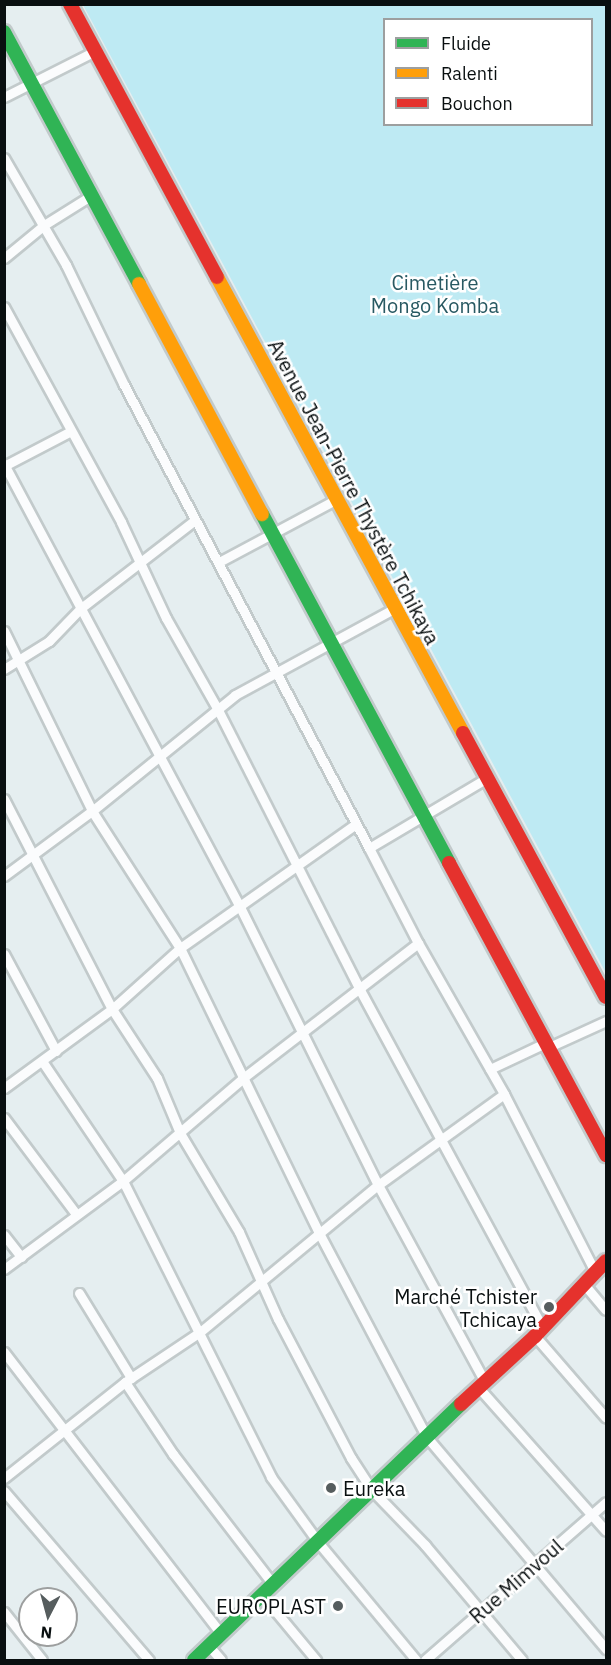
<!DOCTYPE html>
<meta charset="utf-8">
<style>
body{margin:0}
#map{position:relative;width:611px;height:1665px;overflow:hidden;background:#e5eef0;font-family:"IBM Plex Sans",sans-serif}
div>[style]{position:absolute}
.green>*{inset:0;background:#beeaf3}
.roads{filter:drop-shadow(2px 0 #c2cacb) drop-shadow(-2px 0 #c2cacb) drop-shadow(0 2px #c2cacb) drop-shadow(0 -2px #c2cacb)}
.street>*{height:9px;margin:-4.5px;padding:0 4.5px;transform-origin:4.5px;border-radius:4.5px;background:#fbfcfd}
.fast>*{height:14px;margin:-7px;padding:0 7px;transform-origin:7px;border-radius:7px;background:#30b455}
.slow>*{height:14px;margin:-7px;padding:0 7px;transform-origin:7px;border-radius:7px;background:#ff9f0a}
.jam>*{height:14px;margin:-7px;padding:0 7px;transform-origin:7px;border-radius:7px;background:#e5322d}
.dots>*{width:16px;height:16px;translate:-50% -50%;box-sizing:border-box;border:3px solid #fff;border-radius:50%}
span{translate:-50% -50%;white-space:nowrap;text-align:center;line-height:1.15;-webkit-text-stroke:5px #fff;paint-order:stroke}
.park-label{font-size:20px;color:#285962}
.street-label{font-size:20px;color:#090f10}
.poi-label{font-size:20px;color:#090f10}
.right{translate:-100% -50%;text-align:right}
.left{translate:0 -50%;text-align:left}
.frame{position:absolute;inset:0;border:6px solid #090f10;pointer-events:none}
.legend{position:absolute;left:383px;top:18px;width:210px;height:108px;box-sizing:border-box;background:#fff;border:2px solid #9d9f9f;margin:0;padding:8px 10px;list-style:none;font-size:18px;color:#090f10}
.legend li{display:flex;align-items:center;gap:12px;height:30px}
.legend b{width:30px;border:2px solid #9d9f9f}
.north{position:absolute;left:18px;top:1587px;width:60px;height:60px;box-sizing:border-box;background:#fff;border:2px solid #9d9f9f;border-radius:50%;rotate:186deg;font-size:16px;font-weight:700;line-height:24px;text-align:center;color:#090f10}
.north::after{content:'';display:block;margin:auto;width:21px;height:27px;background:#565d5e;clip-path:polygon(50% 0,100% 100%,50% 72%,0 100%)}
</style>
<div id="map">
<div class="green">
<i style="clip-path:polygon(evenodd,83px 5px,606px 5px,606px 973px,149px 127px,83px 5px,384px 20px,592px 20px,592px 124px,384px 124px,384px 20px)"></i>
</div>
<div class="roads">
<div class="street">
<i style="left:4px;top:97px;width:102px;rotate:-26.8deg"></i>
<i style="left:4px;top:158px;width:124px;rotate:59.9deg"></i>
<i style="left:66px;top:265px;width:133px;rotate:64.2deg"></i>
<i style="left:124px;top:385px;width:524px;rotate:62.11deg"></i>
<i style="left:4px;top:258px;width:52px;rotate:-39.5deg"></i>
<i style="left:44px;top:225px;width:57px;rotate:-32deg"></i>
<i style="left:4px;top:307px;width:245px;rotate:61.4deg"></i>
<i style="left:121px;top:522px;width:106px;rotate:64.9deg"></i>
<i style="left:166px;top:618px;width:103px;rotate:60.5deg"></i>
<i style="left:217px;top:708px;width:316px;rotate:63.1deg"></i>
<i style="left:360px;top:990px;width:384px;rotate:61.6deg"></i>
<i style="left:4px;top:464px;width:502px;rotate:61.95deg"></i>
<i style="left:240px;top:907px;width:310px;rotate:63.6deg"></i>
<i style="left:378px;top:1185px;width:224px;rotate:61.5deg"></i>
<i style="left:4px;top:466px;width:73px;rotate:-27.6deg"></i>
<i style="left:219px;top:562px;width:134px;rotate:-28.1deg"></i>
<i style="left:4px;top:631px;width:200px;rotate:63.9deg"></i>
<i style="left:92px;top:811px;width:163px;rotate:57.3deg"></i>
<i style="left:180px;top:948px;width:315px;rotate:64deg"></i>
<i style="left:318px;top:1231px;width:232px;rotate:62.2deg"></i>
<i style="left:426px;top:1436px;width:279px;rotate:49.8deg"></i>
<i style="left:4px;top:669px;width:53px;rotate:-31.9deg"></i>
<i style="left:49px;top:641px;width:46px;rotate:-45.9deg"></i>
<i style="left:81px;top:608px;width:144px;rotate:-37.7deg"></i>
<i style="left:4px;top:799px;width:236px;rotate:62.8deg"></i>
<i style="left:112px;top:1009px;width:82px;rotate:56.9deg"></i>
<i style="left:157px;top:1078px;width:60px;rotate:67.3deg"></i>
<i style="left:180px;top:1133px;width:115px;rotate:59.2deg"></i>
<i style="left:239px;top:1232px;width:95px;rotate:65.9deg"></i>
<i style="left:278px;top:1319px;width:157px;rotate:62.3deg"></i>
<i style="left:351px;top:1458px;width:37px;rotate:57deg"></i>
<i style="left:371px;top:1489px;width:78px;rotate:46deg"></i>
<i style="left:425px;top:1545px;width:150px;rotate:49.9deg"></i>
<i style="left:4px;top:876px;width:109px;rotate:-36.5deg"></i>
<i style="left:92px;top:811px;width:184px;rotate:-39deg"></i>
<i style="left:235px;top:695px;width:182px;rotate:-28.5deg"></i>
<i style="left:418px;top:943px;width:174px;rotate:60.3deg"></i>
<i style="left:504px;top:1094px;width:200px;rotate:62.9deg"></i>
<i style="left:4px;top:954px;width:110px;rotate:61.8deg"></i>
<i style="left:549px;top:1047px;width:63px;rotate:-24.5deg"></i>
<i style="left:42px;top:1061px;width:145px;rotate:56deg"></i>
<i style="left:123px;top:1181px;width:331px;rotate:63.4deg"></i>
<i style="left:271px;top:1477px;width:80px;rotate:54.1deg"></i>
<i style="left:318px;top:1542px;width:153px;rotate:50.3deg"></i>
<i style="left:490px;top:1069px;width:63px;rotate:-25.3deg"></i>
<i style="left:4px;top:1088px;width:134px;rotate:-36.2deg"></i>
<i style="left:112px;top:1009px;width:91px;rotate:-41.9deg"></i>
<i style="left:180px;top:948px;width:215px;rotate:-35.2deg"></i>
<i style="left:4px;top:1118px;width:120px;rotate:53.1deg"></i>
<i style="left:4px;top:1235px;width:28px;rotate:52deg"></i>
<i style="left:4px;top:1269px;width:148px;rotate:-36.5deg"></i>
<i style="left:123px;top:1181px;width:158px;rotate:-40.6deg"></i>
<i style="left:243px;top:1078px;width:221px;rotate:-37.6deg"></i>
<i style="left:418px;top:943px;width:107px;rotate:-117.3deg"></i>
<i style="left:369px;top:848px;width:137px;rotate:-30.7deg"></i>
<i style="left:583px;top:1283px;width:35px;rotate:50deg"></i>
<i style="left:79px;top:1293px;width:100px;rotate:58.5deg"></i>
<i style="left:535px;top:1336px;width:108px;rotate:49.1deg"></i>
<i style="left:4px;top:1352px;width:356px;rotate:52.4deg"></i>
<i style="left:125px;top:1382px;width:87px;rotate:56.3deg"></i>
<i style="left:173px;top:1454px;width:163px;rotate:52.5deg"></i>
<i style="left:479px;top:1388px;width:191px;rotate:48.4deg"></i>
<i style="left:4px;top:1478px;width:154px;rotate:-38.4deg"></i>
<i style="left:125px;top:1382px;width:90px;rotate:-33.7deg"></i>
<i style="left:200px;top:1332px;width:231px;rotate:-39.6deg"></i>
<i style="left:378px;top:1185px;width:155px;rotate:-35.8deg"></i>
<i style="left:4px;top:1491px;width:223px;rotate:49.4deg"></i>
<i style="left:262px;top:1595px;width:85px;rotate:50.3deg"></i>
<i style="left:4px;top:1612px;width:61px;rotate:51.6deg"></i>
<i style="left:209px;top:1646px;width:18px;rotate:49deg"></i>
<i style="left:425px;top:1660px;width:240px;rotate:-41.1deg"></i>
</div>
<div class="fast">
<i style="left:4px;top:32px;width:286px;rotate:61.8deg"></i>
<i style="left:262px;top:514px;width:396px;rotate:61.8deg"></i>
<i style="left:194px;top:1660px;width:370px;rotate:-43.8deg"></i>
</div>
<div class="slow">
<i style="left:217px;top:277px;width:518px;rotate:61.65deg"></i>
<i style="left:139px;top:284px;width:261px;rotate:61.9deg"></i>
</div>
<div class="jam">
<i style="left:70px;top:4px;width:310px;rotate:61.7deg"></i>
<i style="left:463px;top:733px;width:300px;rotate:61.6deg"></i>
<i style="left:449px;top:863px;width:332px;rotate:61.7deg"></i>
<i style="left:461px;top:1404px;width:100px;rotate:-42.6deg"></i>
<i style="left:535px;top:1336px;width:103px;rotate:-46.6deg"></i>
</div>
</div>
<div class="dots">
<i style="left:549px;top:1307px;background:#565d5e"></i>
<i style="left:331px;top:1488px;background:#565d5e"></i>
<i style="left:338px;top:1606px;background:#565d5e"></i>
</div>
<div class="park-label">
<span style="left:435px;top:294px">Cimetière<br>Mongo Komba</span>
</div>
<div class="street-label">
<span style="left:354px;top:492px;rotate:62deg">Avenue Jean-Pierre Thystère Tchikaya</span>
<span style="left:516px;top:1581px;rotate:-41deg">Rue Mimvoul</span>
</div>
<div class="poi-label">
<span class="right" style="left:537px;top:1308px">Marché Tchister<br>Tchicaya</span>
<span class="left" style="left:343px;top:1488px">Eureka</span>
<span class="right" style="left:326px;top:1606px">EUROPLAST</span>
</div>
<div class="frame"></div>
<ul class="legend">
<li><b style="height:8px;background:#30b455"></b>Fluide</li>
<li><b style="height:8px;background:#ff9f0a"></b>Ralenti</li>
<li><b style="height:8px;background:#e5322d"></b>Bouchon</li>
</ul>
<div class="north">N</div>
</div>
